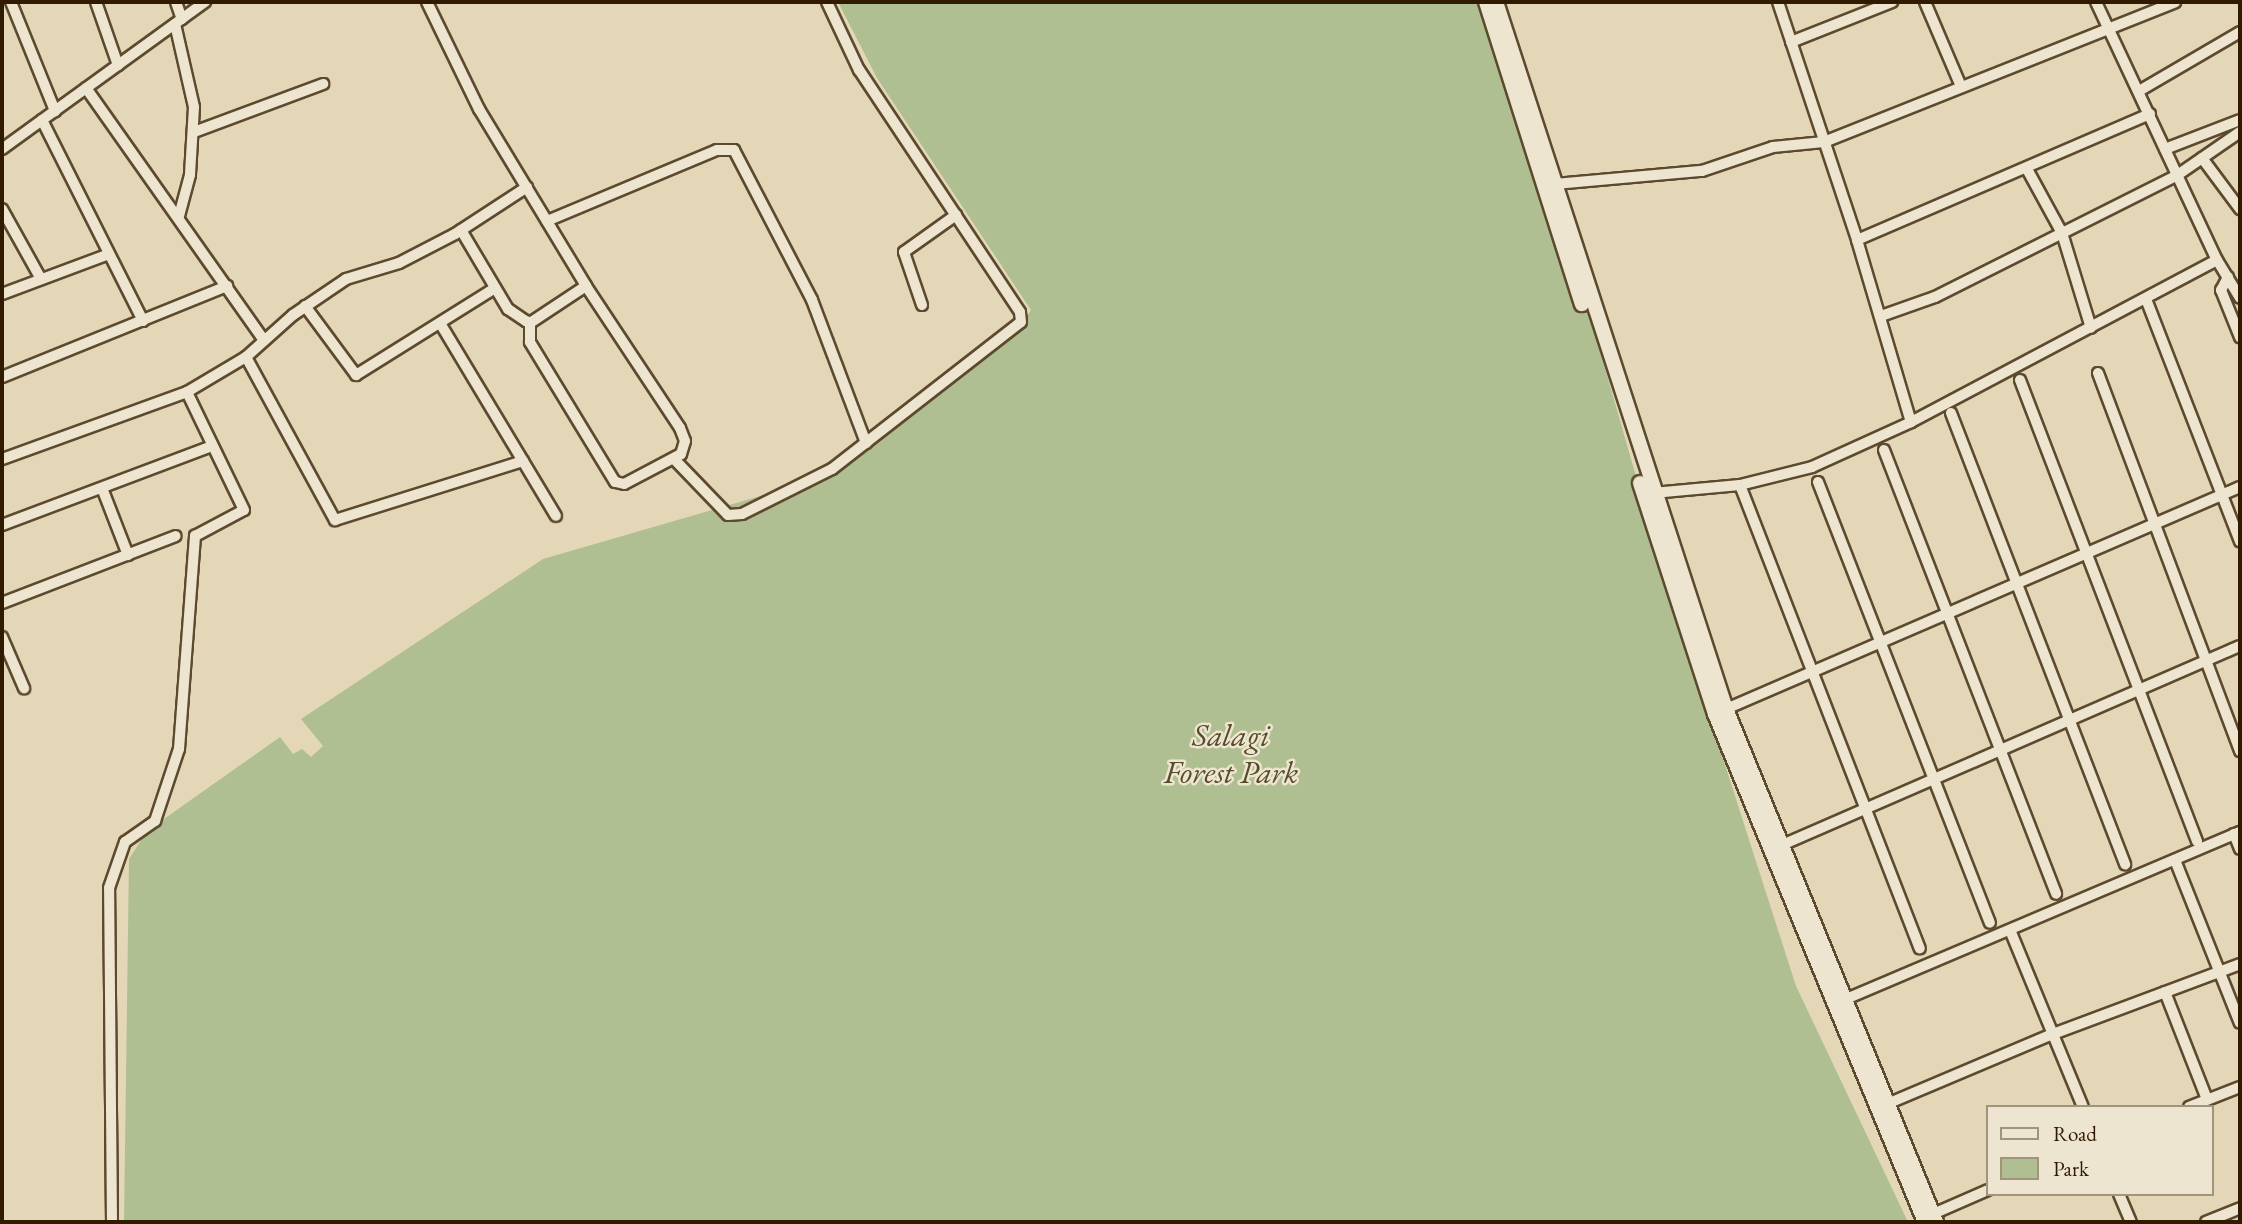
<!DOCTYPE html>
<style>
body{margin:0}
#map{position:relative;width:2242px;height:1224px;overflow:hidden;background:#e3d7b7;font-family:"EB Garamond",serif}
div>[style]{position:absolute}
.green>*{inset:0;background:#b0bf91}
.roads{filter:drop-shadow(2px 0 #5d4a2e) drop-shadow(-2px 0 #5d4a2e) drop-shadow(0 2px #5d4a2e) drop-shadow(0 -2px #5d4a2e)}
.street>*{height:10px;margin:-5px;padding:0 5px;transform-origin:5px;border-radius:5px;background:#ede5d0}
.secondary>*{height:14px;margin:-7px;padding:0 7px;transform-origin:7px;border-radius:7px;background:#ede5d0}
span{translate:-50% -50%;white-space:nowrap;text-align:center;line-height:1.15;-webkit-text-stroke:5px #ede5d0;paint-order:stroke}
.park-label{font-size:32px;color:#564c2c;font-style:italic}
.frame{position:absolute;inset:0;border:4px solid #301b00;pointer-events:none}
.legend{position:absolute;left:1986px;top:1105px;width:228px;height:91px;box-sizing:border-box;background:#ede5d0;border:2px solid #a1947d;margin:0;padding:9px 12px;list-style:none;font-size:21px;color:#301b00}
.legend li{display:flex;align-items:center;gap:14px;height:35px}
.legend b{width:35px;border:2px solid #a1947d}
</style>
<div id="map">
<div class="green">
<i style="clip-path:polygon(838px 2px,1490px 2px,1556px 198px,1667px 584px,1796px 986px,1908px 1222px,124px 1222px,129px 859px,147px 831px,280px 737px,293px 754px,302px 749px,311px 757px,323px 746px,301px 719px,543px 559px,826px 477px,844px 467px,1026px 318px,1031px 310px,877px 78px)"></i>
</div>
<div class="roads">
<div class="street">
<i style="left:11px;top:2px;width:118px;rotate:68deg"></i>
<i style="left:96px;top:2px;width:67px;rotate:70.8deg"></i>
<i style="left:176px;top:2px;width:18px;rotate:71deg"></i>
<i style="left:427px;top:2px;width:119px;rotate:64.1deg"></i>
<i style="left:479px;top:109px;width:207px;rotate:58.8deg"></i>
<i style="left:586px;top:286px;width:170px;rotate:56.5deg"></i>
<i style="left:680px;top:428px;width:14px;rotate:69deg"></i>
<i style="left:685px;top:441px;width:14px;rotate:107deg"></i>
<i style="left:681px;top:454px;width:64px;rotate:152.2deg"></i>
<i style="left:624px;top:484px;width:9px;rotate:-167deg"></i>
<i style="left:615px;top:482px;width:164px;rotate:-121.3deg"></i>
<i style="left:530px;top:342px;width:19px;rotate:-90deg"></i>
<i style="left:1778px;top:2px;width:251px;rotate:71.6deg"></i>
<i style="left:1857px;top:240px;width:190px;rotate:73.5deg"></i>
<i style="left:1925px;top:2px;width:89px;rotate:66.9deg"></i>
<i style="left:2096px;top:2px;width:285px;rotate:64.9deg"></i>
<i style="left:2217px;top:260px;width:44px;rotate:58.8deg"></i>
<i style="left:175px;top:24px;width:85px;rotate:77.1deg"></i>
<i style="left:194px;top:107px;width:68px;rotate:93.4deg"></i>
<i style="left:190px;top:175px;width:42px;rotate:105deg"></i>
<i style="left:1791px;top:42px;width:109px;rotate:-21.6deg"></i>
<i style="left:86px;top:88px;width:309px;rotate:54.8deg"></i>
<i style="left:2139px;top:91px;width:117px;rotate:-30.3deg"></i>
<i style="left:42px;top:120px;width:225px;rotate:63.3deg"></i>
<i style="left:194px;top:132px;width:138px;rotate:-20.4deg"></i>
<i style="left:2px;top:149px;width:251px;rotate:-35.9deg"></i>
<i style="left:2165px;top:149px;width:80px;rotate:-21.1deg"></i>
<i style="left:2202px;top:158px;width:64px;rotate:53.3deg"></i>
<i style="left:2027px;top:169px;width:73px;rotate:61.3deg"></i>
<i style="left:2062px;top:233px;width:99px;rotate:73deg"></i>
<i style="left:1555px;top:184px;width:148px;rotate:-5.1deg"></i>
<i style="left:1702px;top:171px;width:75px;rotate:-18.7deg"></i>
<i style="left:1773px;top:147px;width:51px;rotate:-5.6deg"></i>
<i style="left:1824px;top:142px;width:378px;rotate:-21.7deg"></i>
<i style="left:2px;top:209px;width:80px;rotate:60.9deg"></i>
<i style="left:547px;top:221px;width:184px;rotate:-22.7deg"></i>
<i style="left:717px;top:150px;width:17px"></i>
<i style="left:734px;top:150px;width:169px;rotate:62.5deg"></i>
<i style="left:812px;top:300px;width:153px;rotate:69.3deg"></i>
<i style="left:461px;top:230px;width:92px;rotate:59.3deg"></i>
<i style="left:508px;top:309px;width:22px;rotate:34deg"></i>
<i style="left:526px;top:321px;width:4px;rotate:27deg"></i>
<i style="left:530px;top:323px;width:67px;rotate:-33.5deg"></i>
<i style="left:1857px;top:240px;width:319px;rotate:-23.3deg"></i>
<i style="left:2228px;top:277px;width:15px;rotate:118deg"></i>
<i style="left:2221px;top:290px;width:51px;rotate:68deg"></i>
<i style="left:2px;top:294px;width:114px;rotate:-20.5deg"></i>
<i style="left:2146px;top:299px;width:260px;rotate:68.8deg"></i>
<i style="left:922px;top:305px;width:56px;rotate:-108.8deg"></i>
<i style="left:904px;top:252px;width:64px;rotate:-35.4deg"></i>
<i style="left:305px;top:306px;width:86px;rotate:53.5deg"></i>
<i style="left:356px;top:375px;width:164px;rotate:-32deg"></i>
<i style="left:1881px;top:316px;width:57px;rotate:-19.4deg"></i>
<i style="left:1935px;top:297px;width:270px;rotate:-26.7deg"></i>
<i style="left:2176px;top:176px;width:78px;rotate:-34.5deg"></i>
<i style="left:440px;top:323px;width:225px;rotate:59deg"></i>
<i style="left:246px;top:357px;width:186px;rotate:61.4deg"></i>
<i style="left:335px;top:520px;width:197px;rotate:-17.4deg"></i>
<i style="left:2098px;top:373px;width:404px;rotate:69.4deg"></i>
<i style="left:2px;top:377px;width:243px;rotate:-22deg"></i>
<i style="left:2020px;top:380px;width:494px;rotate:69deg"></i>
<i style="left:1951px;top:413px;width:484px;rotate:68.9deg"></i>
<i style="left:1884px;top:450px;width:476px;rotate:68.8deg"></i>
<i style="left:2px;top:459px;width:197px;rotate:-19.9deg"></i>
<i style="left:187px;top:392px;width:69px;rotate:-30.7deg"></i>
<i style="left:246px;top:357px;width:63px;rotate:-41.8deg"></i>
<i style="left:293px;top:315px;width:64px;rotate:-34.2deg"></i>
<i style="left:346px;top:279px;width:55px;rotate:-16.8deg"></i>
<i style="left:399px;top:263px;width:63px;rotate:-27.4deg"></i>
<i style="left:455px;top:234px;width:86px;rotate:-33.1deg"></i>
<i style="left:675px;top:460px;width:76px;rotate:46.1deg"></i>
<i style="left:728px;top:515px;width:14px;rotate:-4deg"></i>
<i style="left:742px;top:514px;width:101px;rotate:-26.6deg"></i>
<i style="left:832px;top:469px;width:239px;rotate:-37.9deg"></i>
<i style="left:1021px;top:322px;width:10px;rotate:-96deg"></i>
<i style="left:1020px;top:312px;width:291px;rotate:-123.6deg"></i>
<i style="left:859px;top:70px;width:75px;rotate:-115.2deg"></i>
<i style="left:1818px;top:482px;width:473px;rotate:68.7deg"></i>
<i style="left:1740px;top:485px;width:497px;rotate:68.8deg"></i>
<i style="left:102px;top:488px;width:72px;rotate:68.8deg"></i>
<i style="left:1653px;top:493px;width:87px;rotate:-5.3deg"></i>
<i style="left:1740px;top:485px;width:74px;rotate:-14deg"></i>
<i style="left:1812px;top:467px;width:109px;rotate:-24.4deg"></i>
<i style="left:1911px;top:422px;width:346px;rotate:-27.9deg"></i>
<i style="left:2px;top:525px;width:224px;rotate:-20.6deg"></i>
<i style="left:2px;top:603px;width:186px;rotate:-21.1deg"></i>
<i style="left:2px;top:637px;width:56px;rotate:66.7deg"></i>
<i style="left:1726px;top:709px;width:560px;rotate:-23.36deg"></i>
<i style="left:2234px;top:834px;width:16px;rotate:68deg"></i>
<i style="left:1782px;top:845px;width:499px;rotate:-23.5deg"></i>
<i style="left:2175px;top:860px;width:175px;rotate:68.3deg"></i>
<i style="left:2010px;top:930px;width:191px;rotate:67.6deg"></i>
<i style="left:2165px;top:992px;width:115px;rotate:68.6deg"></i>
<i style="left:1846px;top:999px;width:428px;rotate:-23deg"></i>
<i style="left:1887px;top:1104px;width:180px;rotate:-22.9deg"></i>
<i style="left:2053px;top:1034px;width:200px;rotate:-20.5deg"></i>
<i style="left:2189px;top:1107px;width:55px;rotate:-21.4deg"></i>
<i style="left:2119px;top:1194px;width:30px;rotate:67deg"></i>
<i style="left:1933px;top:1214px;width:60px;rotate:-23.6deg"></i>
<i style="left:112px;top:1222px;width:334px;rotate:-90.5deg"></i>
<i style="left:109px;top:888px;width:49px;rotate:-70.8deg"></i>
<i style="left:125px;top:842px;width:37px;rotate:-35deg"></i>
<i style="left:155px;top:821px;width:76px;rotate:-71.6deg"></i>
<i style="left:179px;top:749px;width:214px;rotate:-85.7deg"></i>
<i style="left:195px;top:536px;width:55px;rotate:-28deg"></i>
<i style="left:244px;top:510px;width:131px;rotate:-115.8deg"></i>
<i style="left:2206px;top:1222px;width:37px;rotate:-22deg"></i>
</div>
<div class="secondary">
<i style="left:1486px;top:2px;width:317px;rotate:72.4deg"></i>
<i style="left:1496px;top:2px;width:743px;rotate:71.98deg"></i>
<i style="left:1726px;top:709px;width:554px;rotate:67.74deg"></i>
<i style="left:1640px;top:483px;width:243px;rotate:72deg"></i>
<i style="left:1715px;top:714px;width:550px;rotate:67.54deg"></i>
</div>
</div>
<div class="park-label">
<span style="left:1231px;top:754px">Salagi<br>Forest Park</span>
</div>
<div class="frame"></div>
<ul class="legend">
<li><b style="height:9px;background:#ede5d0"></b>Road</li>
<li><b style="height:19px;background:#b0bf91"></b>Park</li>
</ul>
</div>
